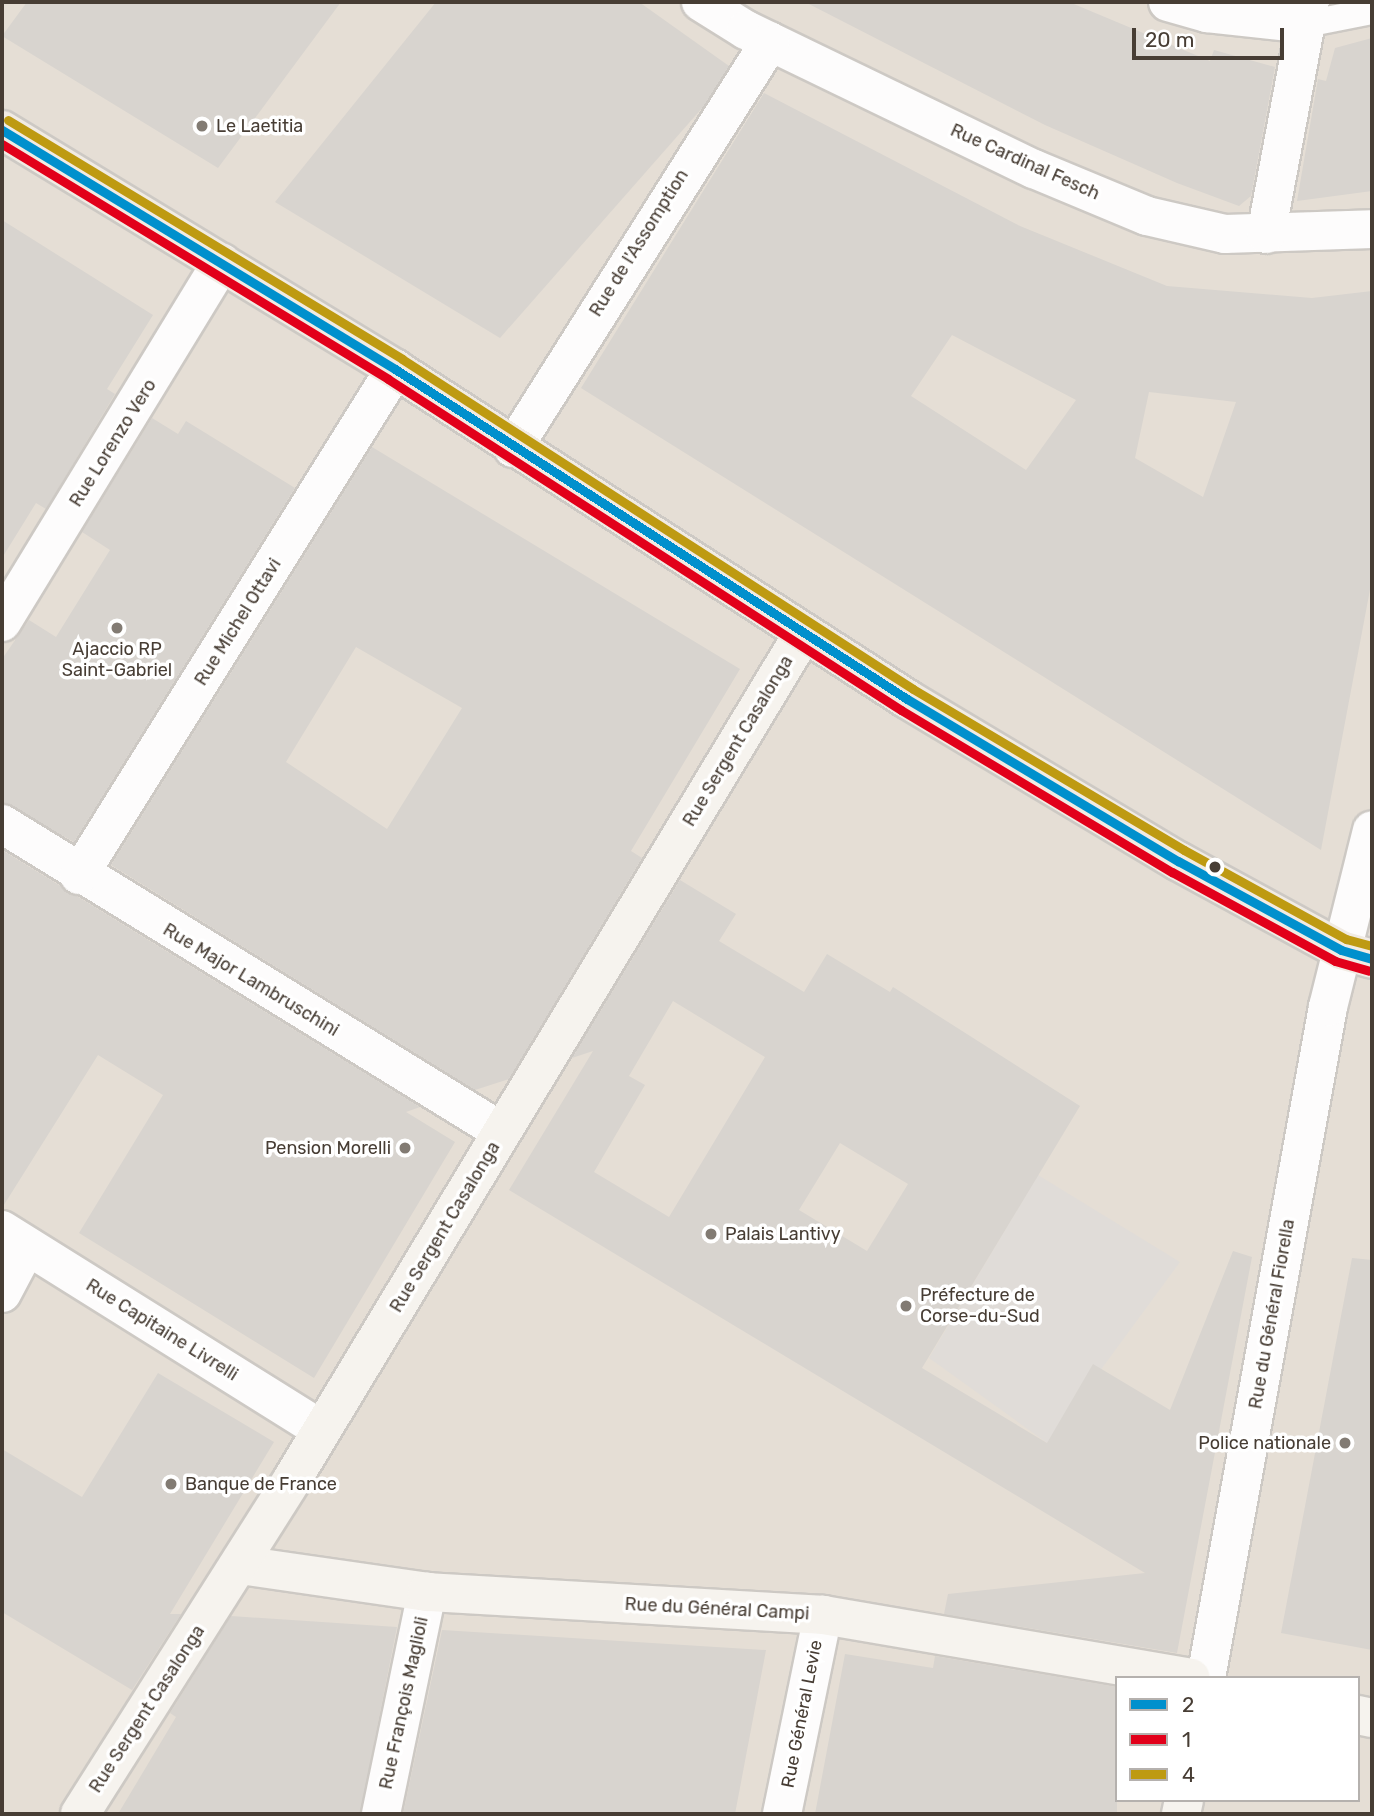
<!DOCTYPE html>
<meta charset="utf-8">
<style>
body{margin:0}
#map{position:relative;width:1374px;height:1816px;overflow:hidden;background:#f0ede8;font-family:Rubik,sans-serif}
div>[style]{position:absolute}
.residential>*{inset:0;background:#e5ded5}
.parking>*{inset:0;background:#e0dcd8}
.building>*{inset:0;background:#d8d4cf}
.roads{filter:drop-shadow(2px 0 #cdc9c4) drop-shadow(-2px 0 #cdc9c4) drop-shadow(0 2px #cdc9c4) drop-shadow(0 -2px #cdc9c4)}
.lane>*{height:26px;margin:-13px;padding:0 13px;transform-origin:13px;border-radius:13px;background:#fdfcfc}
.street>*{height:38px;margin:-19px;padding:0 19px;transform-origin:19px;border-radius:19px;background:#fdfcfc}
.secondary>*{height:38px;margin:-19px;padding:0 19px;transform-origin:19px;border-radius:19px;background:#f6f3ee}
.primary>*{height:38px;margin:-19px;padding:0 19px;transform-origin:19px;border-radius:19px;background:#f1ebe3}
.bus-1>*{height:9px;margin:-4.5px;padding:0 4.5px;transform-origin:4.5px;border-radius:4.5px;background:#0090cd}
.bus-2>*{height:9px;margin:-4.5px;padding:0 4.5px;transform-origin:4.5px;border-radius:4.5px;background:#e2001a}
.bus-3>*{height:9px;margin:-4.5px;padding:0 4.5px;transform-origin:4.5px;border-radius:4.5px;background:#be9a12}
.dots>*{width:19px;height:19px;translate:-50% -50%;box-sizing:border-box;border:4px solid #fff;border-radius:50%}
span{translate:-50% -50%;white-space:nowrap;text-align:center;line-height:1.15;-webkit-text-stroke:7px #fff;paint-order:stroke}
.poi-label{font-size:18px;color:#473d34}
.left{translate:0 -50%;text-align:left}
.right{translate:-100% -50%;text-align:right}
.street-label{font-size:18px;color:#473d34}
.frame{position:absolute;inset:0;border:4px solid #473d34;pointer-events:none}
.legend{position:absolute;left:1115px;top:1676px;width:245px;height:126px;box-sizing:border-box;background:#fff;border:2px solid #b5b1ae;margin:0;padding:9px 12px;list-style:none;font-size:21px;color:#473d34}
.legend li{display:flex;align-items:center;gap:14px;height:35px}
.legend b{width:35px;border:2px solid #b5b1ae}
.scale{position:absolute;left:1132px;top:28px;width:152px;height:32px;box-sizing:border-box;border:4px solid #473d34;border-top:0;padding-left:9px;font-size:21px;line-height:24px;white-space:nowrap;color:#473d34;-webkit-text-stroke:5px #fff;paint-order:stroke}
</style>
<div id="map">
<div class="residential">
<i style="clip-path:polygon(evenodd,2px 2px,1372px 2px,1372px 1814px,2px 1814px,2px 2px,1117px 1678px,1358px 1678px,1358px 1800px,1117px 1800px,1117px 1678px)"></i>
</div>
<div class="parking">
<i style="clip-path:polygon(1038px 1175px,1180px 1262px,1047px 1443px,929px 1358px)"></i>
</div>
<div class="building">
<i style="clip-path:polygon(27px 2px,341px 2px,218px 168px,2px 36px)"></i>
<i style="clip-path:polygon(436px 2px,639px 2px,729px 66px,703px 107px,500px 338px,275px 202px)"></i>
<i style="clip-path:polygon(805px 2px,1069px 2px,1210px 61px,1214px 50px,1275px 67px,1251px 196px,1239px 206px,1177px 183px,1045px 125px)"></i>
<i style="clip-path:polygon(1372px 38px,1372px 191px,1297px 201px,1318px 79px,1326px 81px,1335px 48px)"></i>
<i style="clip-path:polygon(evenodd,764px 93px,1020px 226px,1167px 286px,1312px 298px,1372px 291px,1372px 579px,1321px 850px,581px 388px,764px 93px,952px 335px,1076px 400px,1026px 470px,911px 396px,952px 335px,764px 93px,1149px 392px,1236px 402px,1203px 497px,1135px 458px,1149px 392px)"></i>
<i style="clip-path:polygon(2px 220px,153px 315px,107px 389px,115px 394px,46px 509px,36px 503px,2px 558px)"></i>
<i style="clip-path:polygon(152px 418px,178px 434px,186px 421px,295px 488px,74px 842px,2px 802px,2px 659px,29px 620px,56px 637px,110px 550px,82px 532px)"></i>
<i style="clip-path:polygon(evenodd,372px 447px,740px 669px,631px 851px,642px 858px,509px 1079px,475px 1090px,111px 865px,372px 447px,356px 647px,462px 708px,387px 829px,286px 762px,356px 647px)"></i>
<i style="clip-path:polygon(2px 850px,420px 1107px,406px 1112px,455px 1142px,314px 1378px,79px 1233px,163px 1095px,98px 1055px,2px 1208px)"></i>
<i style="clip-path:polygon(evenodd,680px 880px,736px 914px,719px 941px,804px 992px,827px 954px,890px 992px,893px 987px,1080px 1106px,922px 1368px,1047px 1443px,1093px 1364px,1170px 1410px,1233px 1251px,1252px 1257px,1177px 1653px,944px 1614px,948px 1594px,1145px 1573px,509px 1190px,593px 1051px,572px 1058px,680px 880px,673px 1001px,765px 1057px,669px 1217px,594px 1172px,645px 1085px,629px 1076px,673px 1001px,680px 880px,840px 1143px,908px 1184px,867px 1251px,799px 1210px,840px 1143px)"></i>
<i style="clip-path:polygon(1352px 1258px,1372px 1260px,1372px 1650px,1281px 1633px)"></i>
<i style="clip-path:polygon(158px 1373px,274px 1442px,170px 1614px,181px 1614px,132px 1690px,2px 1612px,2px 1449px,82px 1497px)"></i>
<i style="clip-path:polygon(231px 1616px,397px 1627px,360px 1814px,118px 1814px,176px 1717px,170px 1713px)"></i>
<i style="clip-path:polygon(442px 1630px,766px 1650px,735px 1814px,403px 1814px)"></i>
<i style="clip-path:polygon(845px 1654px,933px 1668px,935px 1656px,1117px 1687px,1117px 1814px,815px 1814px)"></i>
</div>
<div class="roads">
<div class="lane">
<i style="left:1306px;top:24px;width:67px;rotate:-11.1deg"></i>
</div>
<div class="street">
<i style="left:701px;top:2px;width:53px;rotate:31.9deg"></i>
<i style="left:746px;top:30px;width:320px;rotate:25.8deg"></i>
<i style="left:1034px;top:169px;width:122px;rotate:22.6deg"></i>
<i style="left:1147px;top:216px;width:80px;rotate:13deg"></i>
<i style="left:1225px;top:234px;width:147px;rotate:-1.9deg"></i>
<i style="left:1168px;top:2px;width:41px;rotate:15.8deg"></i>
<i style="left:1207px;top:13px;width:100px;rotate:6.3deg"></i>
<i style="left:1266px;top:234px;width:236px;rotate:-79.3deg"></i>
<i style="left:513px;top:448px;width:481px;rotate:-57.7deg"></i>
<i style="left:2px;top:622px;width:421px;rotate:-58.6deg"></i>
<i style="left:2px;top:824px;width:587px;rotate:31.63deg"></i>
<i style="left:79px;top:875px;width:597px;rotate:-58.01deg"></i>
<i style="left:2px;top:1230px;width:377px;rotate:32deg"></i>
<i style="left:2px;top:1293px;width:53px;rotate:-62deg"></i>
<i style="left:1206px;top:1678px;width:682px;rotate:-79.7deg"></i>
<i style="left:1328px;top:1007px;width:182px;rotate:-76deg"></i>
<i style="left:381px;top:1814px;width:227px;rotate:-78.3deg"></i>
<i style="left:782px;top:1814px;width:203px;rotate:-78.4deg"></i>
</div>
<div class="secondary">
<i style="left:240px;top:1565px;width:189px;rotate:8.2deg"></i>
<i style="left:427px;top:1592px;width:397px;rotate:3.3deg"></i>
<i style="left:823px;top:1615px;width:373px;rotate:9.7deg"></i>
<i style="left:1358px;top:1715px;width:14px;rotate:12deg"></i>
<i style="left:80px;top:1814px;width:398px;rotate:-57.6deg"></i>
<i style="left:293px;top:1478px;width:986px;rotate:-58.86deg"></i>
<i style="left:1181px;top:1814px;width:14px;rotate:-78deg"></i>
</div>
<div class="primary">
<i style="left:2px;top:130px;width:460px;rotate:31.3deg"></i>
<i style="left:395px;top:369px;width:609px;rotate:32.8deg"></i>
<i style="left:907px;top:699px;width:316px;rotate:30.9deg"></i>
<i style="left:1178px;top:861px;width:186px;rotate:28.6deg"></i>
<i style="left:1341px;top:950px;width:32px;rotate:16deg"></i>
</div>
</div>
<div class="bus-1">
<i style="left:2px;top:130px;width:460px;rotate:31.3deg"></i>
<i style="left:395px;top:369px;width:609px;rotate:32.8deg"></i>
<i style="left:907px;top:699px;width:316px;rotate:30.9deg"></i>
<i style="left:1178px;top:861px;width:186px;rotate:28.6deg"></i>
<i style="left:1341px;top:950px;width:32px;rotate:16deg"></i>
</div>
<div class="bus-2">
<i style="left:2px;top:144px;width:452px;rotate:31.3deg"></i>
<i style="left:388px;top:379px;width:611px;rotate:32.83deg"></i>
<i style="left:901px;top:710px;width:316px;rotate:30.9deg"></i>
<i style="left:1172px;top:872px;width:186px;rotate:28.6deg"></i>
<i style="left:1335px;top:961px;width:35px;rotate:16deg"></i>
</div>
<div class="bus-3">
<i style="left:8px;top:120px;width:461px;rotate:31.2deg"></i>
<i style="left:402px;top:359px;width:608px;rotate:32.85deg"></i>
<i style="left:913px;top:689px;width:315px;rotate:30.7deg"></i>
<i style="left:1184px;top:850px;width:185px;rotate:28.8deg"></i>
<i style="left:1346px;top:939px;width:27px;rotate:15deg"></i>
</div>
<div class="dots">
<i style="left:202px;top:126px;background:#827b73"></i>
<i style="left:117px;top:628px;background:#827b73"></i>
<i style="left:1215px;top:867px;background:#473d34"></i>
<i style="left:405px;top:1148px;background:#827b73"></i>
<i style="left:711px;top:1234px;background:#827b73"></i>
<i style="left:906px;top:1306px;background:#827b73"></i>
<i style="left:1345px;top:1443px;background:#827b73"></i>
<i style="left:171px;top:1484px;background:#827b73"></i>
</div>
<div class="poi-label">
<span class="left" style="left:216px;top:126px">Le Laetitia</span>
<span style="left:117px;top:660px">Ajaccio RP<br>Saint-Gabriel</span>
<span class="right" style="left:391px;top:1148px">Pension Morelli</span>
<span class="left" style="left:725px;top:1234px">Palais Lantivy</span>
<span class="left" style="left:920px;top:1306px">Préfecture de<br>Corse-du-Sud</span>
<span class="right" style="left:1331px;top:1443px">Police nationale</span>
<span class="left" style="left:185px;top:1484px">Banque de France</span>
</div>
<div class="street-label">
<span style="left:1025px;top:162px;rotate:24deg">Rue Cardinal Fesch</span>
<span style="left:639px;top:243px;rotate:-58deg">Rue de l'Assomption</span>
<span style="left:113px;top:443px;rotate:-58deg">Rue Lorenzo Vero</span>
<span style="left:238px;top:622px;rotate:-58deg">Rue Michel Ottavi</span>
<span style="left:738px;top:741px;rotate:-59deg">Rue Sergent Casalonga</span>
<span style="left:251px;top:980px;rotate:31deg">Rue Major Lambruschini</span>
<span style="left:445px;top:1227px;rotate:-59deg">Rue Sergent Casalonga</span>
<span style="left:1272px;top:1314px;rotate:-80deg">Rue du Général Fiorella</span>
<span style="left:162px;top:1330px;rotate:32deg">Rue Capitaine Livrelli</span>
<span style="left:717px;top:1609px;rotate:3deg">Rue du Général Campi</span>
<span style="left:404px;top:1703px;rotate:-78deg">Rue François Maglioli</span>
<span style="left:147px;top:1709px;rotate:-57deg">Rue Sergent Casalonga</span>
<span style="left:802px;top:1714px;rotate:-79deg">Rue Général Levie</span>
</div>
<div class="frame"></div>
<ul class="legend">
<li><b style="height:9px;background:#0090cd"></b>2</li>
<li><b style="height:9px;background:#e2001a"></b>1</li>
<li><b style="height:9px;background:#be9a12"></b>4</li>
</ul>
<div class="scale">20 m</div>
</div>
